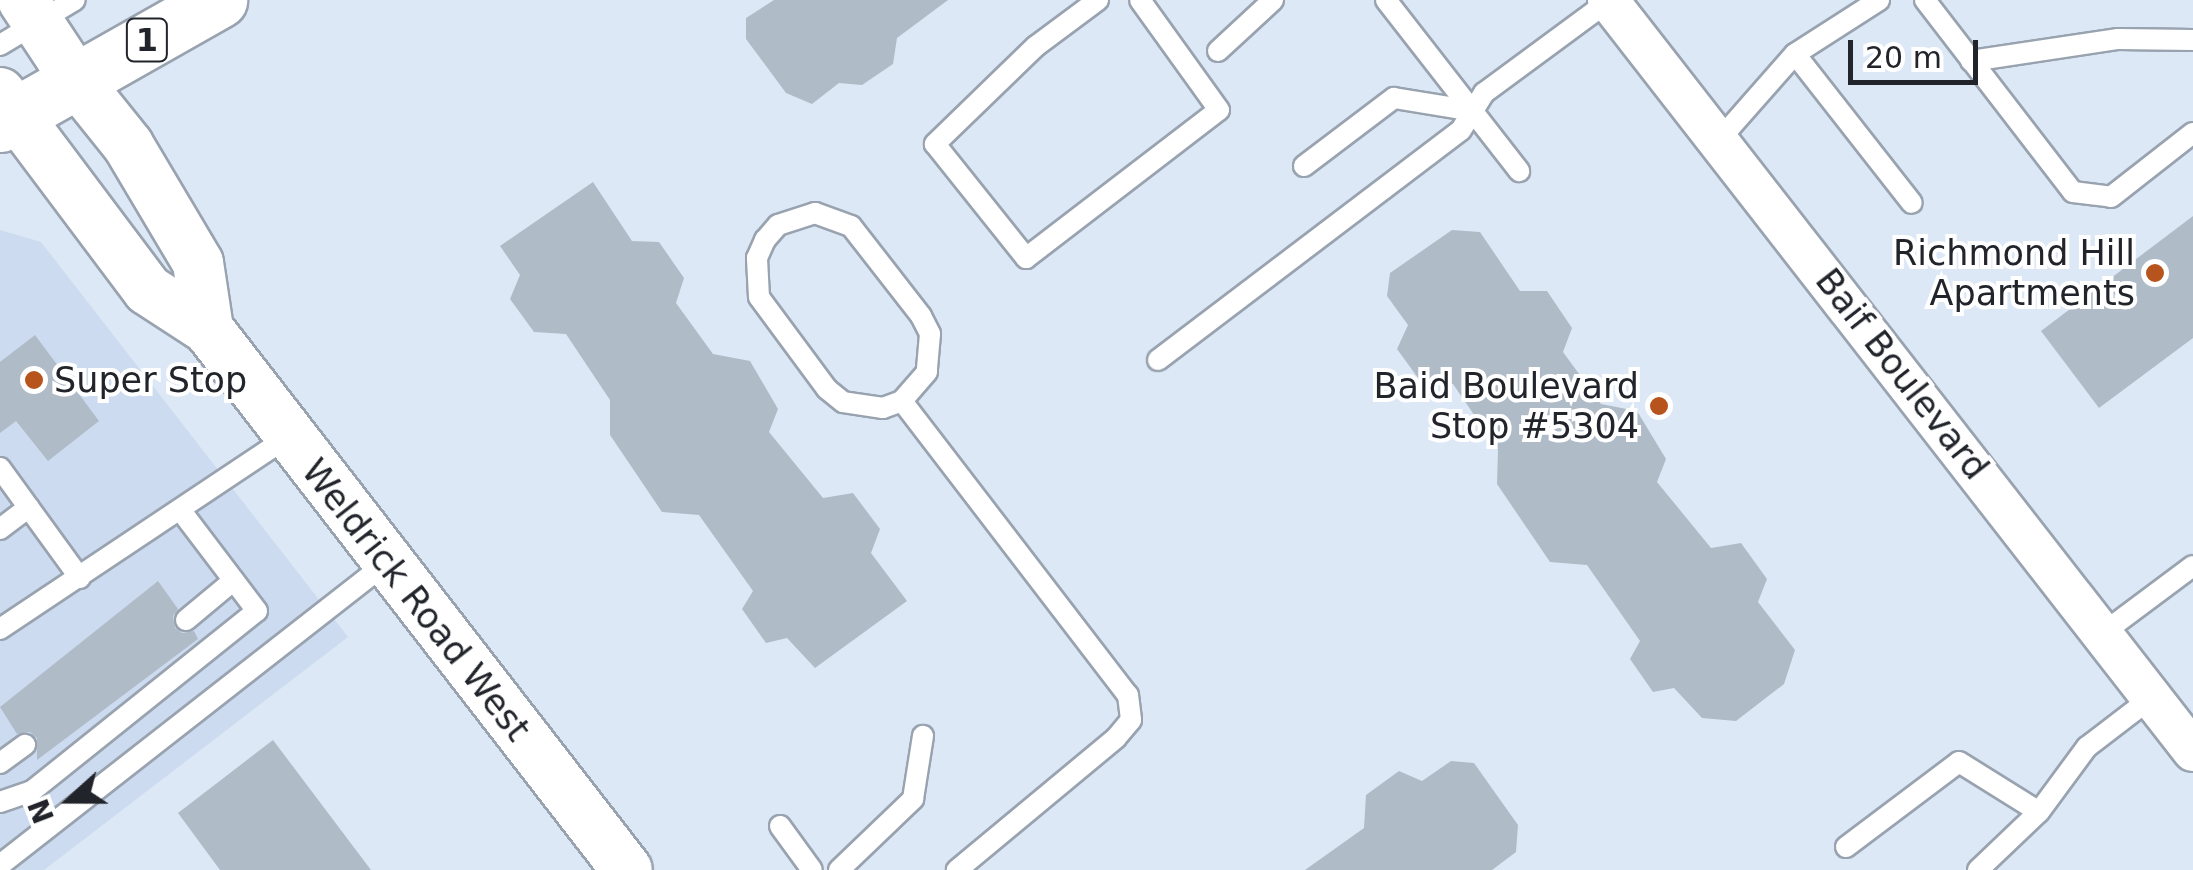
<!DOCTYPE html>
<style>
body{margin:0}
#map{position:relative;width:2193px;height:870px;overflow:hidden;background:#dde8f6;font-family:"DejaVu Sans",sans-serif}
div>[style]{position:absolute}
.built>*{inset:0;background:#ccdbef}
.building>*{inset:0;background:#b0bbc8}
.roads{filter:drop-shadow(2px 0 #99a3b0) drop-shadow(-2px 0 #99a3b0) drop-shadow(0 2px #99a3b0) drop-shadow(0 -2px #99a3b0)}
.service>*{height:20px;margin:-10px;padding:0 10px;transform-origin:10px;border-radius:10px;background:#fff}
.minor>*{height:40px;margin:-20px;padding:0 20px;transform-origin:20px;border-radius:20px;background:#fff}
.tertiary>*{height:50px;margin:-25px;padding:0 25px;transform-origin:25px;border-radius:25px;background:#fff}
.primary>*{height:55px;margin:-27.5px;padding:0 27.5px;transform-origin:27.5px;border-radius:27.5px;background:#fff}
.dots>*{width:28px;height:28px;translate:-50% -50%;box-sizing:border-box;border:5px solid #fff;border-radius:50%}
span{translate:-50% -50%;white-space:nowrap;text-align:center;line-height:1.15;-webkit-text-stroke:8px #fff;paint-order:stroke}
.shield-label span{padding:2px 8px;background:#fff;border:2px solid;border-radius:8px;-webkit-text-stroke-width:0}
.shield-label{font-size:32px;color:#21242a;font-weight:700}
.poi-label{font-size:35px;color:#21242a}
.right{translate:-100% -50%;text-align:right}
.left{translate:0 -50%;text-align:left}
.street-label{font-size:35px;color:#21242a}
.north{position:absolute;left:20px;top:750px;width:100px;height:100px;-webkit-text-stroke:8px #fff;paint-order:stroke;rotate:249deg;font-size:28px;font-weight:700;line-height:40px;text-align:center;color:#21242a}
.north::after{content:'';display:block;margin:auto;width:35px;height:45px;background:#21242a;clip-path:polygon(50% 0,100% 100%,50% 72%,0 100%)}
.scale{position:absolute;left:1848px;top:40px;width:130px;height:45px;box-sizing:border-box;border:5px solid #21242a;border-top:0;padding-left:12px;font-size:30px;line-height:35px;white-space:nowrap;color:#21242a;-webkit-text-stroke:8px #fff;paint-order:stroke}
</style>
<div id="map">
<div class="built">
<i style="clip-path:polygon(0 230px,41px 242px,348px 637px,44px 870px,0 870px)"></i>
</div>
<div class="building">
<i style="clip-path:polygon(774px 0,948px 0,897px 38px,893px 64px,862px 85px,839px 83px,812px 104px,786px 93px,746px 39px,746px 18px)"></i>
<i style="clip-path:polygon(593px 182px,632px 241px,659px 242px,684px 278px,676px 303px,713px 354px,750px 361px,778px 409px,769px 432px,823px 498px,853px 493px,880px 529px,871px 553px,907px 601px,815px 668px,787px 638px,766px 643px,742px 609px,753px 591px,699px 515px,662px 512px,610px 435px,610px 400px,566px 334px,534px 332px,510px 299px,520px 275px,500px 246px)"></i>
<i style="clip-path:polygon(2193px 216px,2193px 338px,2099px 408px,2041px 331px)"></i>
<i style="clip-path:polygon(1452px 230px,1480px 232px,1520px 291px,1547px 291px,1572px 328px,1563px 352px,1601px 404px,1637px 411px,1666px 459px,1657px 482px,1711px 548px,1741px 543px,1767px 579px,1758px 602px,1795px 650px,1784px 684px,1736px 721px,1702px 718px,1674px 688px,1653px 692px,1630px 659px,1640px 641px,1587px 565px,1550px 562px,1497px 484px,1498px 450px,1453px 384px,1421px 382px,1397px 349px,1408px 325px,1387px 296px,1390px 273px)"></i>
<i style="clip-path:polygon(35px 335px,99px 421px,48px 461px,16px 421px,0 433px,0 362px)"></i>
<i style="clip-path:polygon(158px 581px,178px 609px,173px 616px,175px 628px,182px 633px,194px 631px,198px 639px,37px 760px,37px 738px,30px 732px,17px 734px,0 707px)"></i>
<i style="clip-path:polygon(273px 740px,371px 870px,220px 870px,178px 813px)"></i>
<i style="clip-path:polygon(1451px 761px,1474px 763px,1518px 825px,1516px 852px,1492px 870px,1305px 870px,1364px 828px,1366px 795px,1399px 771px,1422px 781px)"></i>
</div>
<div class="roads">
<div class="service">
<i style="left:1098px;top:0;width:77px;rotate:143.4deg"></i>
<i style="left:1036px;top:46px;width:141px;rotate:135.9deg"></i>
<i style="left:935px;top:144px;width:146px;rotate:51.4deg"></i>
<i style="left:1026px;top:258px;width:243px;rotate:-37.5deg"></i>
<i style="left:1219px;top:110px;width:135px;rotate:-125.7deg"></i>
<i style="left:1386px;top:0;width:217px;rotate:52.1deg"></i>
<i style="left:1925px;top:0;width:242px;rotate:52.4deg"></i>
<i style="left:2073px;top:192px;width:38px;rotate:7deg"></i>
<i style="left:2111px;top:197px;width:104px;rotate:-38deg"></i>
<i style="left:0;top:45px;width:87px;rotate:-31deg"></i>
<i style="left:1218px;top:51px;width:75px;rotate:-42.8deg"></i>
<i style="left:1795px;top:54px;width:189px;rotate:51.9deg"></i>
<i style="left:1971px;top:61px;width:149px;rotate:-8.5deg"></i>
<i style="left:2118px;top:39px;width:75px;rotate:0.8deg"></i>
<i style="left:1720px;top:139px;width:113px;rotate:-48.6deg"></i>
<i style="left:1795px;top:54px;width:100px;rotate:-32.7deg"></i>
<i style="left:1304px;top:166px;width:113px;rotate:-37.1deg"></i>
<i style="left:1394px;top:98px;width:80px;rotate:9.3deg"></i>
<i style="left:815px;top:213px;width:38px;rotate:20deg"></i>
<i style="left:851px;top:226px;width:114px;rotate:52.1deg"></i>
<i style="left:921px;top:316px;width:20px;rotate:63deg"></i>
<i style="left:930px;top:334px;width:38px;rotate:95deg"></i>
<i style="left:927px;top:372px;width:38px;rotate:131deg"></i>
<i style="left:902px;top:401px;width:20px;rotate:160deg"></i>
<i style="left:883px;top:408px;width:40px;rotate:-171.5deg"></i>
<i style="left:843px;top:402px;width:21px;rotate:-141deg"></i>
<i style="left:827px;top:389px;width:114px;rotate:-126.5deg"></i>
<i style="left:759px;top:297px;width:39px;rotate:-93deg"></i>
<i style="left:757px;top:258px;width:20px;rotate:-66deg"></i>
<i style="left:765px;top:240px;width:20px;rotate:-49deg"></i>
<i style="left:778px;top:225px;width:39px;rotate:-18deg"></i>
<i style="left:1158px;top:360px;width:380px;rotate:-37.2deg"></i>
<i style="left:1461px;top:130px;width:44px;rotate:-58.1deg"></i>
<i style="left:1484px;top:93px;width:155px;rotate:-36.4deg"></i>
<i style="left:902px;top:401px;width:371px;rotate:52.5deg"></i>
<i style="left:1128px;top:695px;width:25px;rotate:83deg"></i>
<i style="left:1131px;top:720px;width:23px;rotate:130deg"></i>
<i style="left:1116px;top:738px;width:207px;rotate:140.3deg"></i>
<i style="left:0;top:468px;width:136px;rotate:54deg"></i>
<i style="left:0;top:529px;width:36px;rotate:-37deg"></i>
<i style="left:186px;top:620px;width:62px;rotate:-39.8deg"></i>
<i style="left:0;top:629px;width:346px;rotate:-33.7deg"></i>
<i style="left:2103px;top:633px;width:112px;rotate:-36.7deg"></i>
<i style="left:0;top:763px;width:31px;rotate:-36deg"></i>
<i style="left:0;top:802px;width:34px;rotate:-19deg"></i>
<i style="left:32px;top:791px;width:288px;rotate:-38.7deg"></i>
<i style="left:257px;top:611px;width:126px;rotate:-127.2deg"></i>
<i style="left:780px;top:826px;width:54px;rotate:54deg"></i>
<i style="left:1846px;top:847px;width:141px;rotate:-37deg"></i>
<i style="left:1959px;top:762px;width:94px;rotate:32deg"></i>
<i style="left:0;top:865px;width:491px;rotate:-38deg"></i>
<i style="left:839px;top:870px;width:103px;rotate:-43.8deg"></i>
<i style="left:913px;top:799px;width:64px;rotate:-81deg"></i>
<i style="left:1978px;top:870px;width:84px;rotate:-43.6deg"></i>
<i style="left:2039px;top:812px;width:81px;rotate:-53.6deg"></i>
<i style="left:2087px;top:747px;width:81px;rotate:-37.4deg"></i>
</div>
<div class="minor">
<i style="left:1608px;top:0;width:952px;rotate:52.08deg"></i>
</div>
<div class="tertiary">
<i style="left:23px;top:0;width:95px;rotate:56.6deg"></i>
<i style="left:75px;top:79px;width:85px;rotate:51.2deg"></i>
<i style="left:128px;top:145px;width:137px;rotate:59.3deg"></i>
<i style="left:198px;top:263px;width:67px;rotate:81.4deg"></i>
<i style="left:0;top:93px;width:246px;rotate:53.1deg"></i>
<i style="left:148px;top:290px;width:72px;rotate:33deg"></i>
<i style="left:208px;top:329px;width:684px;rotate:52.24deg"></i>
</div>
<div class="primary">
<i style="left:0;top:124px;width:252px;rotate:-29.5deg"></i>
</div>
</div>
<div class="dots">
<i style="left:2155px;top:273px;background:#b7541e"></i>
<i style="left:34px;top:380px;background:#b7541e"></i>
<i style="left:1659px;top:406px;background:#b7541e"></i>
</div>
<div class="shield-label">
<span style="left:147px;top:40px">1</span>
</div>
<div class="poi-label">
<span class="right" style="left:2135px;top:273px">Richmond Hill<br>Apartments</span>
<span class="left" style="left:54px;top:380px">Super Stop</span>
<span class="right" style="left:1639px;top:406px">Baid Boulevard<br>Stop #5304</span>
</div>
<div class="street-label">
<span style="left:1902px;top:374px;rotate:52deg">Baif Boulevard</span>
<span style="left:416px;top:600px;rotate:52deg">Weldrick Road West</span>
</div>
<div class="north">N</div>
<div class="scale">20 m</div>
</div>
